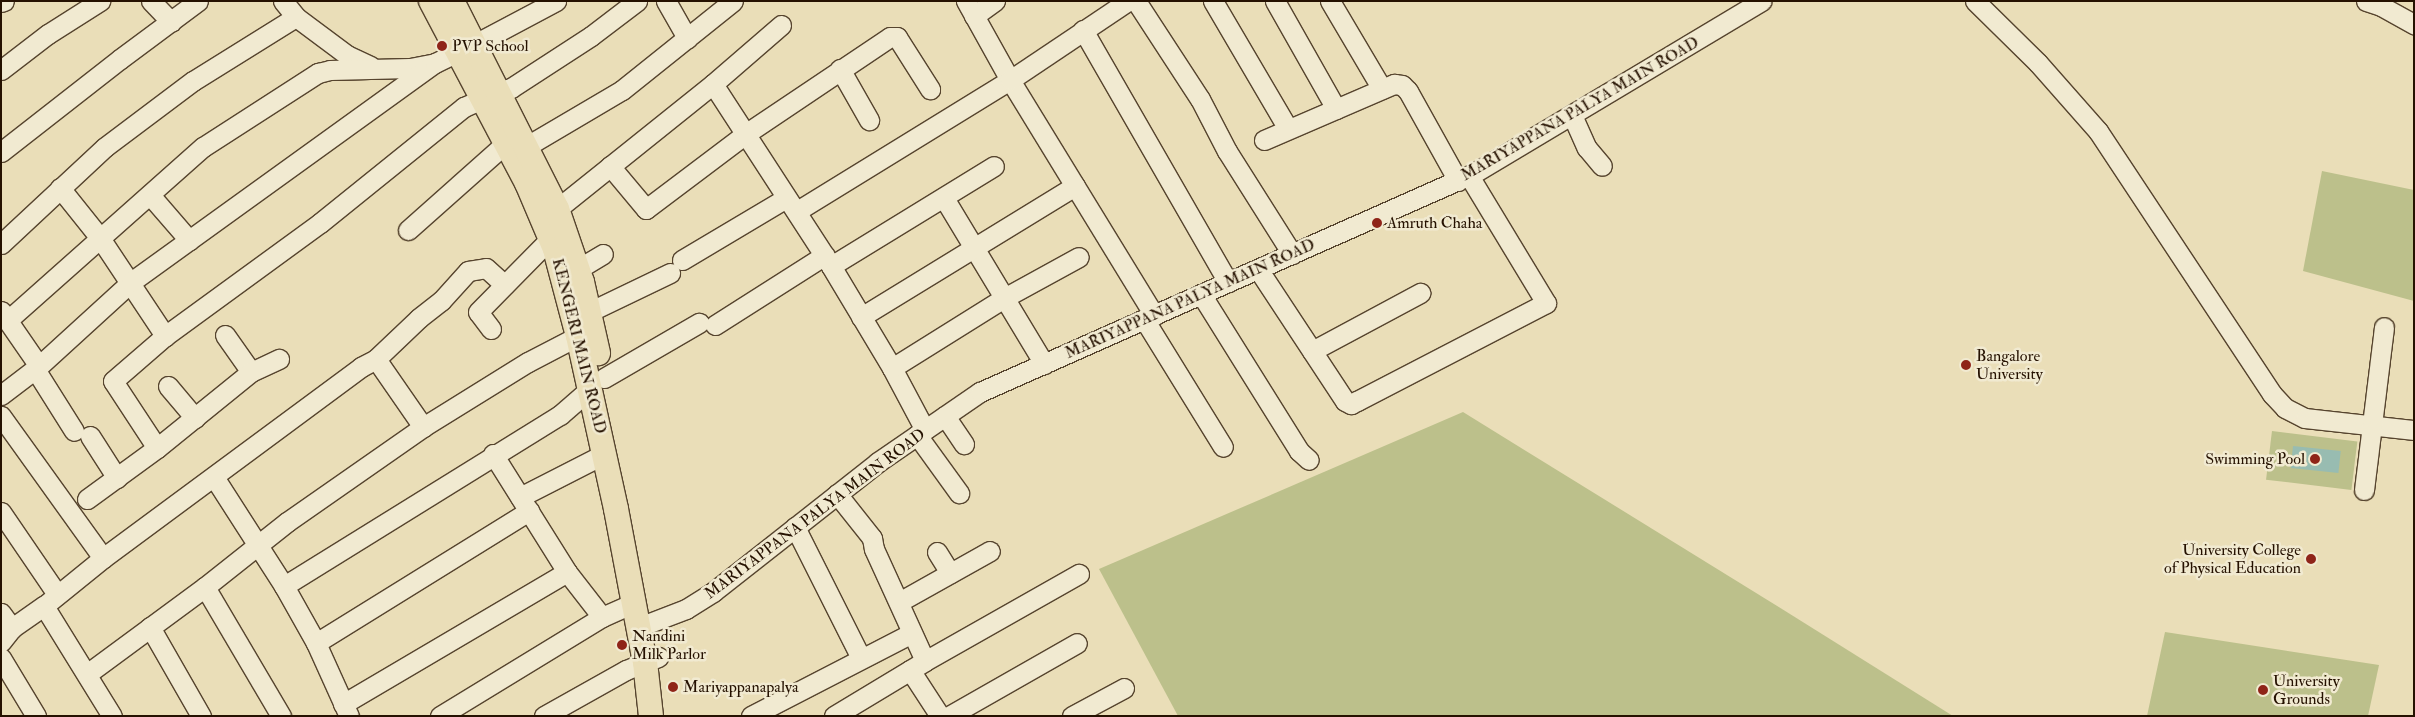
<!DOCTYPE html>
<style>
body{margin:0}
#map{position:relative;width:2415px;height:717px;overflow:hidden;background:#eadeb8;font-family:"IM FELL Double Pica",serif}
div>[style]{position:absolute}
.green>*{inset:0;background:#bcc08b;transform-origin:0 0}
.water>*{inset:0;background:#98bcb1;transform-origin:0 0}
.roads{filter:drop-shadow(1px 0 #56442e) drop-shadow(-1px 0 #56442e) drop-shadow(0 1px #56442e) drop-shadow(0 -1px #56442e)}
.minor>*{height:19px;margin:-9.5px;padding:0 9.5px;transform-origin:9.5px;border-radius:9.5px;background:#f1ead1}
.major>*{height:24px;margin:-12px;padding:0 12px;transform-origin:12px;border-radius:12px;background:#eadeb8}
.dots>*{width:14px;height:14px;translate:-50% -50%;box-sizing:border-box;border:2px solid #f1ead1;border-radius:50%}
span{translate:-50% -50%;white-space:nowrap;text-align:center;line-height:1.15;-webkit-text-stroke:5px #f1ead1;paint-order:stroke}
.poi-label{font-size:16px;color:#251100}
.left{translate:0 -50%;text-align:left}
.right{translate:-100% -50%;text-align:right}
.street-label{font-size:16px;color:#251100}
.frame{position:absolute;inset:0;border:2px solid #251100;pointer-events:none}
</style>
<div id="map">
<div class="green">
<i style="clip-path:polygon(2322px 171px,2414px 190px,2414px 301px,2303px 271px)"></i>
<i style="clip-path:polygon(1463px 412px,1782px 609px,1953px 716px,1178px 716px,1099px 569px)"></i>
<i style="left:2272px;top:431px;width:86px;height:49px;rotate:7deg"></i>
<i style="clip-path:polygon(2165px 632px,2379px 665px,2368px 716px,2147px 716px)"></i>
</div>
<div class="water">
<i style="left:2293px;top:446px;width:48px;height:22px;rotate:6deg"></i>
</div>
<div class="roads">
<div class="minor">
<i style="left:151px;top:1px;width:29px;rotate:46deg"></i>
<i style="left:283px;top:1px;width:21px;rotate:51deg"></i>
<i style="left:666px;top:1px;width:43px;rotate:60.4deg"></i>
<i style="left:966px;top:1px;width:90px;rotate:60.9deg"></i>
<i style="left:1010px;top:80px;width:276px;rotate:58.5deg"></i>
<i style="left:1136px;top:1px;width:117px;rotate:56.9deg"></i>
<i style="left:1200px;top:99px;width:59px;rotate:62.6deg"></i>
<i style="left:1227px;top:151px;width:122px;rotate:57.7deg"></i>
<i style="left:1213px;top:1px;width:148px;rotate:59.6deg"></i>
<i style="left:1275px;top:1px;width:124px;rotate:60.5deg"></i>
<i style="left:1330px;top:1px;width:102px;rotate:59.4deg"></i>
<i style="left:1975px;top:1px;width:88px;rotate:44.5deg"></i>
<i style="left:2038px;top:63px;width:91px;rotate:48.6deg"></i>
<i style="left:2098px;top:131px;width:315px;rotate:56.5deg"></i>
<i style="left:2272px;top:394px;width:19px;rotate:47deg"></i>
<i style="left:2285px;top:408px;width:22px;rotate:27deg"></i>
<i style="left:2305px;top:418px;width:110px;rotate:6.3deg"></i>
<i style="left:2366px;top:1px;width:16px;rotate:18deg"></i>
<i style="left:2381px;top:6px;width:38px;rotate:29deg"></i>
<i style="left:1px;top:2px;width:3px;rotate:-18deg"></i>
<i style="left:974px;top:16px;width:26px;rotate:-36deg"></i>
<i style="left:1083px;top:30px;width:291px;rotate:60.1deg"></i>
<i style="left:475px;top:44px;width:92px;rotate:-28deg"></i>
<i style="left:840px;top:69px;width:59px;rotate:60.4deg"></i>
<i style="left:1px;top:70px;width:59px;rotate:-37.5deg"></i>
<i style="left:48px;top:34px;width:62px;rotate:-32.4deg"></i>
<i style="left:713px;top:84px;width:217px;rotate:57deg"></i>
<i style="left:831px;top:266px;width:119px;rotate:59.1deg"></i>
<i style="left:892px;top:368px;width:70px;rotate:62deg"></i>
<i style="left:497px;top:92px;width:15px;rotate:-16deg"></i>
<i style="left:511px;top:88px;width:95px;rotate:-33deg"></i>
<i style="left:591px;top:36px;width:58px;rotate:-37.3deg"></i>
<i style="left:1572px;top:115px;width:36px;rotate:66deg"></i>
<i style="left:1587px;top:148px;width:23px;rotate:50deg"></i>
<i style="left:1264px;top:140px;width:142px;rotate:-23.3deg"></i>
<i style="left:1394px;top:84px;width:8px;rotate:7deg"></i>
<i style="left:1402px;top:85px;width:8px;rotate:45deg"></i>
<i style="left:1408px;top:91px;width:103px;rotate:60.9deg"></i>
<i style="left:527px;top:146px;width:110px;rotate:-30.5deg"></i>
<i style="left:622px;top:90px;width:142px;rotate:-38.7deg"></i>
<i style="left:1px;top:152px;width:151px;rotate:-38deg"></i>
<i style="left:120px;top:59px;width:97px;rotate:-36.6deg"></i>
<i style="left:610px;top:166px;width:56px;rotate:50.1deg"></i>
<i style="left:646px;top:209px;width:126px;rotate:-37deg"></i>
<i style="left:747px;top:133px;width:172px;rotate:-33.9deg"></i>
<i style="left:890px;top:37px;width:7px"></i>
<i style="left:897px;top:37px;width:62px;rotate:57.6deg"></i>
<i style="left:60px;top:188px;width:64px;rotate:51.3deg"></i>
<i style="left:100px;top:238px;width:118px;rotate:56.4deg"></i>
<i style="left:150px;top:195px;width:60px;rotate:49.1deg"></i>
<i style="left:944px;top:198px;width:194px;rotate:58.9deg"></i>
<i style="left:557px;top:209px;width:200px;rotate:-38.7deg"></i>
<i style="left:713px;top:84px;width:90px;rotate:-40.9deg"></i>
<i style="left:797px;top:211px;width:250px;rotate:-31.6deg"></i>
<i style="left:1010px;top:80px;width:142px;rotate:-33.8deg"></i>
<i style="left:408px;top:230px;width:131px;rotate:-41.6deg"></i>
<i style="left:1px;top:244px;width:142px;rotate:-43deg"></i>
<i style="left:105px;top:147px;width:110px;rotate:-36.9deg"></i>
<i style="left:193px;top:81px;width:121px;rotate:-31.9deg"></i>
<i style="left:296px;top:17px;width:64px;rotate:36.7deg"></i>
<i style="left:347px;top:55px;width:26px;rotate:25deg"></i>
<i style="left:682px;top:260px;width:121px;rotate:-30.8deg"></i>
<i style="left:831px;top:266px;width:191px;rotate:-31.5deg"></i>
<i style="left:578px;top:269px;width:29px;rotate:-31deg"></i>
<i style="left:1258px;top:269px;width:158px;rotate:56.6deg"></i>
<i style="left:1345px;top:401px;width:7px;rotate:27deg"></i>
<i style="left:1351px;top:404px;width:7px;rotate:-27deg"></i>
<i style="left:1357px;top:401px;width:213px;rotate:-27.4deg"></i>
<i style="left:1546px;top:303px;width:149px;rotate:-121.2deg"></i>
<i style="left:1201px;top:294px;width:185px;rotate:58deg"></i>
<i style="left:1299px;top:451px;width:13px;rotate:42deg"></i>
<i style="left:1px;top:311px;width:67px;rotate:55.4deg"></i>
<i style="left:589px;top:312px;width:90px;rotate:-25.7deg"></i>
<i style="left:861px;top:317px;width:251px;rotate:-31.5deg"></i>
<i style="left:1144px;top:319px;width:150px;rotate:58.3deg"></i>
<i style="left:8px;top:320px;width:261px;rotate:-41.6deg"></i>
<i style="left:203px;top:147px;width:137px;rotate:-32.8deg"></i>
<i style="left:318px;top:73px;width:12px;rotate:-14deg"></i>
<i style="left:330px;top:70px;width:80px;rotate:-1.4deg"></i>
<i style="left:410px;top:68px;width:21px;rotate:-11deg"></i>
<i style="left:715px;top:325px;width:130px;rotate:-32.5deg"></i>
<i style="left:491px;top:329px;width:21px;rotate:-127deg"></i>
<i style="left:478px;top:312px;width:104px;rotate:-45.4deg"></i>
<i style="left:225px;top:335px;width:45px;rotate:54.9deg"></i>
<i style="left:1312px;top:351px;width:123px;rotate:-28.2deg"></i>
<i style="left:376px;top:359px;width:59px;rotate:-43.6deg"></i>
<i style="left:419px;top:318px;width:28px;rotate:-38deg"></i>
<i style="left:441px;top:301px;width:40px;rotate:-48deg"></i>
<i style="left:468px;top:271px;width:18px;rotate:-9deg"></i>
<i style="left:486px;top:268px;width:25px;rotate:42deg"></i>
<i style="left:892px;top:368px;width:132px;rotate:-32deg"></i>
<i style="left:1004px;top:298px;width:85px;rotate:-28.7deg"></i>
<i style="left:35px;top:369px;width:73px;rotate:57.8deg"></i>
<i style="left:604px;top:378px;width:110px;rotate:-30.1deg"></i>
<i style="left:168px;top:386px;width:42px;rotate:49.8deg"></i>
<i style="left:1px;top:395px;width:48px;rotate:-37.3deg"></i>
<i style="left:39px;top:366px;width:125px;rotate:-42.4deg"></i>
<i style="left:131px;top:282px;width:375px;rotate:-35.8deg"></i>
<i style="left:435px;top:63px;width:25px;rotate:-26deg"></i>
<i style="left:1px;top:416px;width:175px;rotate:54.3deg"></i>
<i style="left:945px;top:416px;width:34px;rotate:56deg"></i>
<i style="left:917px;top:435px;width:72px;rotate:54.1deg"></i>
<i style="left:90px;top:436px;width:50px;rotate:57.3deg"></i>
<i style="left:157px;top:448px;width:80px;rotate:-123.3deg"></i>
<i style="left:113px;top:381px;width:69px;rotate:-40.9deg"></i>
<i style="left:165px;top:336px;width:192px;rotate:-36.1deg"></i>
<i style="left:320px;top:223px;width:185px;rotate:-38.9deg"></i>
<i style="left:464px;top:107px;width:20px;rotate:-24deg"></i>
<i style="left:493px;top:454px;width:139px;rotate:57.9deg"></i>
<i style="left:567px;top:572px;width:57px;rotate:52.1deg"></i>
<i style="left:214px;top:477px;width:130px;rotate:57.3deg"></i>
<i style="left:284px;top:586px;width:65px;rotate:60.7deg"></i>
<i style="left:316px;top:643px;width:80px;rotate:65.7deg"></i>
<i style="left:2364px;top:490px;width:164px;rotate:-83deg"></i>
<i style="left:837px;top:494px;width:56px;rotate:51.5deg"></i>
<i style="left:872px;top:538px;width:11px;rotate:80deg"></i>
<i style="left:874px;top:549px;width:123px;rotate:65.5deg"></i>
<i style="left:520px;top:497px;width:94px;rotate:-27.1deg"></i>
<i style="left:87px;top:499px;width:87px;rotate:-36.1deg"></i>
<i style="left:157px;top:448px;width:121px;rotate:-39deg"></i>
<i style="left:251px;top:372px;width:31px;rotate:-25deg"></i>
<i style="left:1px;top:512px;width:99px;rotate:55.7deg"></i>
<i style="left:795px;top:527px;width:147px;rotate:63.3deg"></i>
<i style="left:937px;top:552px;width:25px;rotate:58deg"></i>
<i style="left:284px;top:586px;width:325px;rotate:-31.8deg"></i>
<i style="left:560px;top:415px;width:40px;rotate:-41deg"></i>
<i style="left:205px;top:587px;width:150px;rotate:59.5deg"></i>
<i style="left:899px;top:602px;width:104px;rotate:-29.3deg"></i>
<i style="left:44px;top:606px;width:129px;rotate:58.3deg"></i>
<i style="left:1px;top:613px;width:19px;rotate:54deg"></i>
<i style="left:150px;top:627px;width:103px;rotate:60.2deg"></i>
<i style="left:639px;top:627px;width:50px;rotate:-21deg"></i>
<i style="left:686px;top:609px;width:32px;rotate:-32deg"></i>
<i style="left:713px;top:592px;width:210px;rotate:-38.2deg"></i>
<i style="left:878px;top:462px;width:124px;rotate:-34.5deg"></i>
<i style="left:980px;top:392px;width:540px;rotate:-23.91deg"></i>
<i style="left:1474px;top:173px;width:335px;rotate:-30.9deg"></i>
<i style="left:1px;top:642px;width:18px;rotate:-52deg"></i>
<i style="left:12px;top:628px;width:39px;rotate:-35deg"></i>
<i style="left:44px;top:606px;width:76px;rotate:-39.1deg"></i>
<i style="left:103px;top:558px;width:321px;rotate:-36.5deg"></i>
<i style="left:361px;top:367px;width:17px;rotate:-28deg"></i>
<i style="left:376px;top:359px;width:83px;rotate:55.3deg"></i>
<i style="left:316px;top:643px;width:251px;rotate:-31.8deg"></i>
<i style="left:1px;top:658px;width:68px;rotate:58.9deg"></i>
<i style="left:910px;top:670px;width:55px;rotate:56.9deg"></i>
<i style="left:87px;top:674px;width:147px;rotate:-36.4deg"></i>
<i style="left:205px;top:587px;width:105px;rotate:-38.4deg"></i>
<i style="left:287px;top:522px;width:166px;rotate:-34.9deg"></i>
<i style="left:423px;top:427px;width:123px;rotate:-31.8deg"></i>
<i style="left:528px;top:362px;width:56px;rotate:-27.5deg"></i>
<i style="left:343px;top:704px;width:260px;rotate:-30.5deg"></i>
<i style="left:440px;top:716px;width:190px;rotate:-31.4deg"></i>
<i style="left:602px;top:617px;width:36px;rotate:-24deg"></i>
<i style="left:544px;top:716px;width:94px;rotate:-29.3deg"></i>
<i style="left:626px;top:670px;width:35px;rotate:-22deg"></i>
<i style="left:751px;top:716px;width:181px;rotate:-27.3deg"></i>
<i style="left:834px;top:716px;width:106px;rotate:-31.1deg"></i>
<i style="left:925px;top:661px;width:177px;rotate:-29.5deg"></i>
<i style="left:949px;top:716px;width:147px;rotate:-29.7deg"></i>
<i style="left:1072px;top:716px;width:59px;rotate:-28.3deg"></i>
</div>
<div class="major">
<i style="left:431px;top:1px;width:206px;rotate:62.2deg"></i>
<i style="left:527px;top:183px;width:72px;rotate:67deg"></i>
<i style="left:555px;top:249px;width:90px;rotate:75.2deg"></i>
<i style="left:578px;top:336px;width:177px;rotate:77.6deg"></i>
<i style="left:616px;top:509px;width:156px;rotate:79.3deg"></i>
<i style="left:645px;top:662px;width:54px;rotate:83.7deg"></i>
<i style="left:452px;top:1px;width:233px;rotate:63.2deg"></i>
<i style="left:557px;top:209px;width:77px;rotate:71.1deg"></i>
<i style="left:582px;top:282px;width:73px;rotate:77.3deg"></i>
</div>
</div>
<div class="dots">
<i style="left:442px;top:46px;background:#8f2418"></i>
<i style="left:1377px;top:223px;background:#8f2418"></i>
<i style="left:1966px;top:365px;background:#8f2418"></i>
<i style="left:2315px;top:459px;background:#8f2418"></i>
<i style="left:2311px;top:559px;background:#8f2418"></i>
<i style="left:622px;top:645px;background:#8f2418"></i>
<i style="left:673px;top:687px;background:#8f2418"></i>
<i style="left:2263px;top:690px;background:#8f2418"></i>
</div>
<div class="poi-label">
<span class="left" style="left:452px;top:46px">PVP School</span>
<span class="left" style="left:1387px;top:223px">Amruth Chaha</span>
<span class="left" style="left:1976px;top:365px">Bangalore<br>University</span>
<span class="right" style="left:2305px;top:459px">Swimming Pool</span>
<span class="right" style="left:2301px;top:559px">University College<br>of Physical Education</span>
<span class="left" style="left:632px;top:645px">Nandini<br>Milk Parlor</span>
<span class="left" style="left:2273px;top:690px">University<br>Grounds</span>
<span class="left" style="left:683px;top:687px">Mariyappanapalya</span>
</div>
<div class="street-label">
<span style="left:1580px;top:109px;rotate:-30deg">MARIYAPPANA PALYA MAIN ROAD</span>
<span style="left:1190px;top:299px;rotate:-24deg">MARIYAPPANA PALYA MAIN ROAD</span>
<span style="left:579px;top:346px;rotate:76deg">KENGERI MAIN ROAD</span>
<span style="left:815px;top:514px;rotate:-37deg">MARIYAPPANA PALYA MAIN ROAD</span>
</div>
<div class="frame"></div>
</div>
